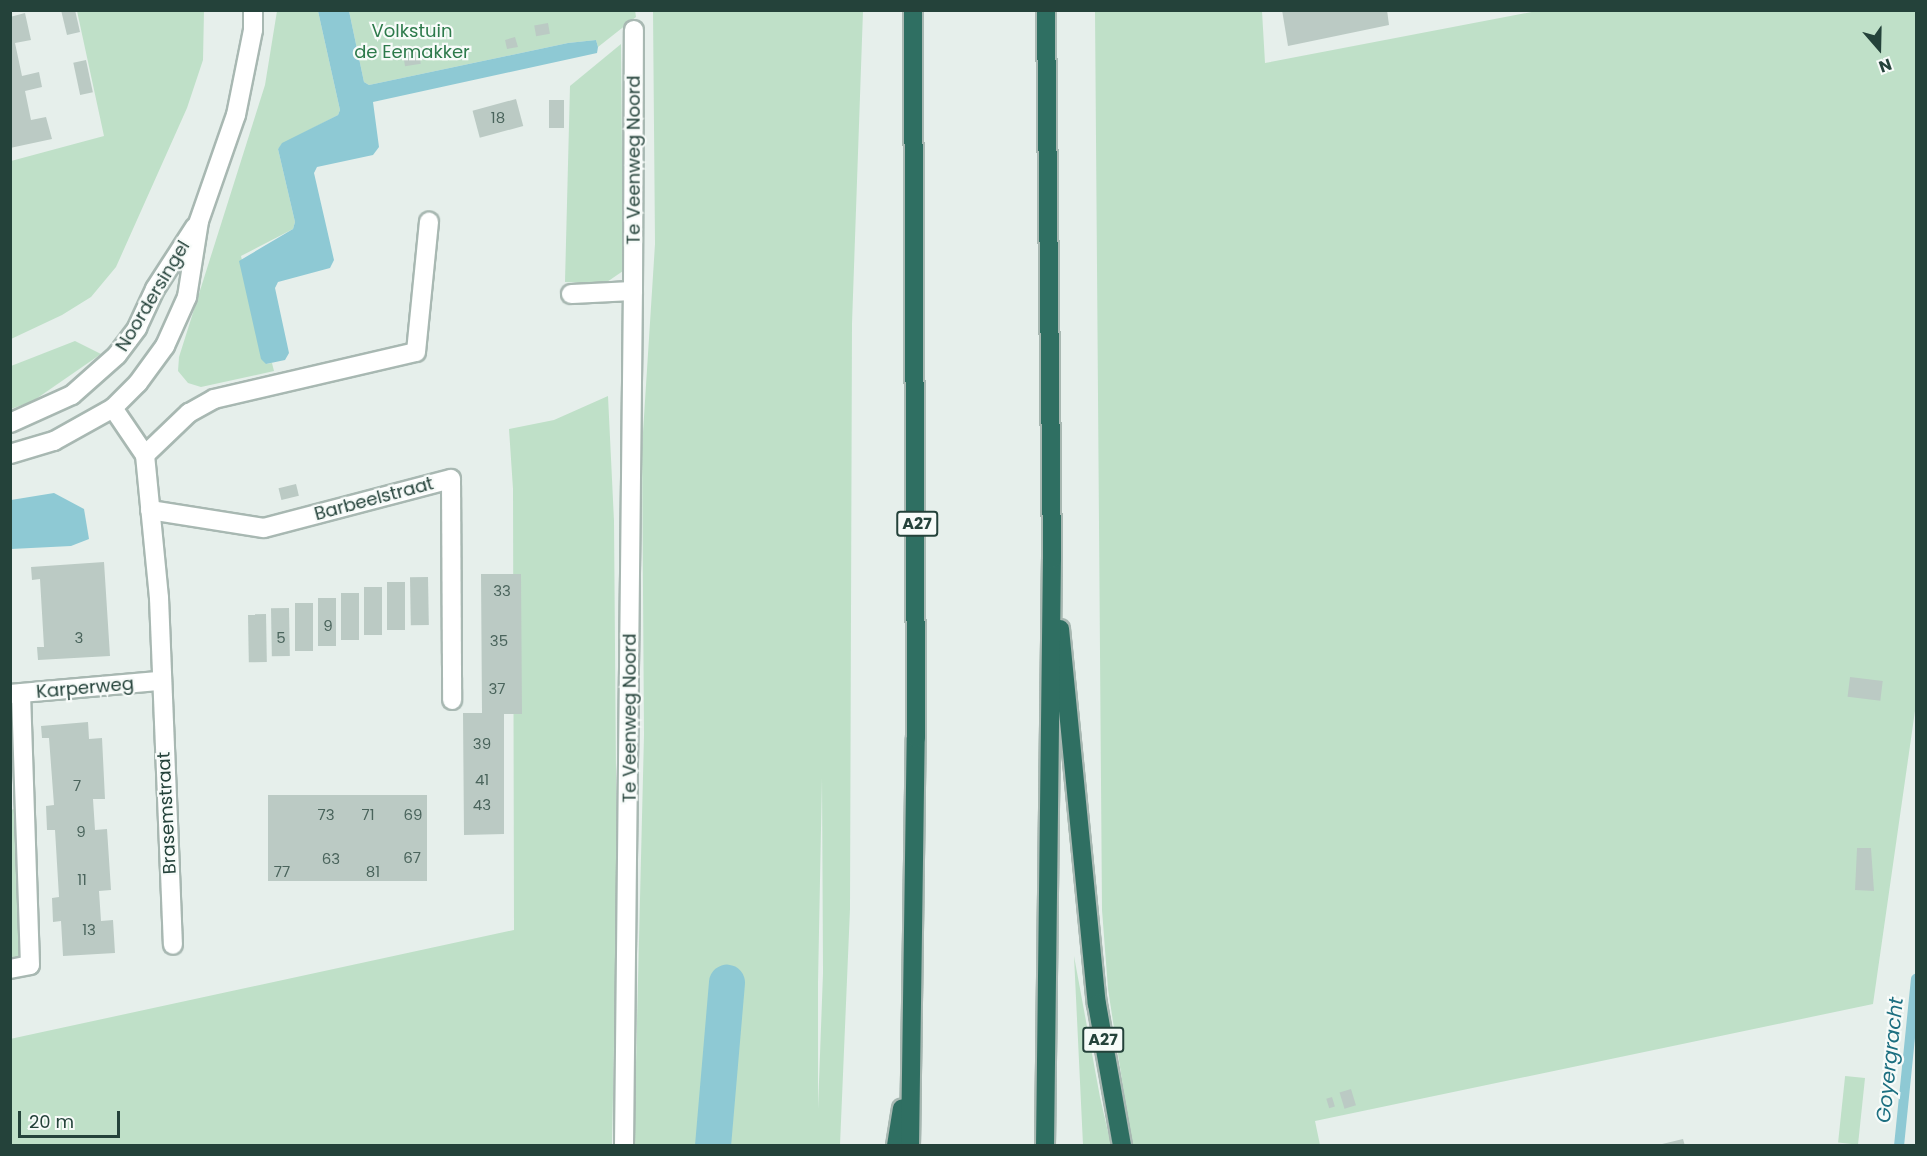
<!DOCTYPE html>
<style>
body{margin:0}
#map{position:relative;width:1927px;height:1156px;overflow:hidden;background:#e6efeb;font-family:Poppins,sans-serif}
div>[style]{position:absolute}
.green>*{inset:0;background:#bfe0c8;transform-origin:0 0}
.water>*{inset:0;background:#8ec9d4}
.stream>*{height:10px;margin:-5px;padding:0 5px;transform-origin:5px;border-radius:5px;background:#8ec9d4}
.canal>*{height:36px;margin:-18px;padding:0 18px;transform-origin:18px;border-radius:18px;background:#8ec9d4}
.building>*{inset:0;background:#bbcac4;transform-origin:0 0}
.roads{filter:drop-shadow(2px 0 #a8b8b2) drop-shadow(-2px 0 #a8b8b2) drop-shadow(0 2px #a8b8b2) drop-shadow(0 -2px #a8b8b2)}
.street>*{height:18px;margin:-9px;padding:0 9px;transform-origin:9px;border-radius:9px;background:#fff}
.secondary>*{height:18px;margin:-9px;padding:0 9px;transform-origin:9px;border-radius:9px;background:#fff}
.highway>*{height:18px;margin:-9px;padding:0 9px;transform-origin:9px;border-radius:9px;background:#2f6f62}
span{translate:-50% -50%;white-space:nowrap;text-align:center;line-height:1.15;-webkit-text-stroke:4.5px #f7fbf9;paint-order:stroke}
.number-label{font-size:15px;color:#4a645c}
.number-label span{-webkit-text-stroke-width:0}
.shield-label span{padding:2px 4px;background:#f7fbf9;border:2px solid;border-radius:4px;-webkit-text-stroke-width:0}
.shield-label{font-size:16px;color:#24423a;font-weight:700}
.park-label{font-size:18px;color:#2d7a4b}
.street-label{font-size:18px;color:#24423a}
.water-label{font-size:20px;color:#1c6f80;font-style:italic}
.frame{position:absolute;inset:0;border:12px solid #24423a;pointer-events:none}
.north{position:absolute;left:1849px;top:18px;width:60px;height:60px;-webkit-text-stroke:4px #f7fbf9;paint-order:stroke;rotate:160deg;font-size:16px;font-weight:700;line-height:24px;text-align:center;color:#24423a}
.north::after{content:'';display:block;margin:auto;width:21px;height:27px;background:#24423a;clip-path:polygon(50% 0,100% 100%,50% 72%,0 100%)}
.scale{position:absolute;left:18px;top:1111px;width:102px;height:27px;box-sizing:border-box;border:3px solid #24423a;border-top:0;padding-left:8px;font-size:18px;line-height:21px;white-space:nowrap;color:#24423a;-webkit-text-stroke:4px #f7fbf9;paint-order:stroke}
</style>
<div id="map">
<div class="green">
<i style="clip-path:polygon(635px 10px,636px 17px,598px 47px,596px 40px,568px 43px,369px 85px,364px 82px,349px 11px)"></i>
<i style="clip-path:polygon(77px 11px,204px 11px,203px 60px,187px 108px,116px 267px,91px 297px,62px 315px,11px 339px,11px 161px,104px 136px)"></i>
<i style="clip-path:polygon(277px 11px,318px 11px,340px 110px,338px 115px,282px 144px,278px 149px,295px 222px,293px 229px,241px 256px,266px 364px,272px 363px,274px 371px,201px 387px,188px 383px,178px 371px,179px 357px,265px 85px)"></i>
<i style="clip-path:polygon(evenodd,653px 11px,863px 11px,852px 324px,850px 909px,840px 1145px,634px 1145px,644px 735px,642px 448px,655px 244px,653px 11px,822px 778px,823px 973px,818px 1109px,818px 983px,822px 778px)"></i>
<i style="clip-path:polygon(1095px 11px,1262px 11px,1265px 63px,1537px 11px,1916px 11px,1916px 704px,1873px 1004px,1315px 1121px,1320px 1145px,1132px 1145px,1108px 989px,1102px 910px)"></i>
<i style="clip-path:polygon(621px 44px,623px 271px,604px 284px,565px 282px,570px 86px)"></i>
<i style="clip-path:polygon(75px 341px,101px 354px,33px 401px,11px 409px,11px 366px)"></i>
<i style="clip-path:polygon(608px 396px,614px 521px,617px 897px,612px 1145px,11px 1145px,10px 1039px,514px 930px,513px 489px,509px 429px,554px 420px)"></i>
<i style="clip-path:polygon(15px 809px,20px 956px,11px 958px,10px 810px)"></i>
<i style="clip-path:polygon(1074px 956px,1100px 1097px,1111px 1145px,1083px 1145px)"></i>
<i style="left:1865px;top:1078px;width:67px;height:20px;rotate:96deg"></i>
</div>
<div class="water">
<i style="clip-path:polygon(318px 11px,349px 11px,364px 82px,369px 85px,568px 43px,596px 40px,598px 47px,597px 53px,373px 102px,379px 147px,373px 155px,317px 167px,314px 173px,334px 260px,330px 268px,278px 282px,275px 288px,289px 353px,285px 360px,266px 364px,261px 359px,239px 261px,293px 229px,295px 222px,278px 149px,282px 143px,338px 115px,340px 110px)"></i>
<i style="clip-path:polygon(54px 493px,84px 509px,89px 539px,71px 546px,11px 549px,11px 500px)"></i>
</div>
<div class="stream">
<i style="left:1899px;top:1146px;width:168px;rotate:-84.2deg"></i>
</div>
<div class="canal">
<i style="left:713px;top:1146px;width:164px;rotate:-85.1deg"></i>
</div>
<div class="building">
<i style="clip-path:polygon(61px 10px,75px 10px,80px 32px,67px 35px)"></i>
<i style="clip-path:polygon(1282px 10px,1387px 10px,1389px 25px,1288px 46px)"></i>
<i style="clip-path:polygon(25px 13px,31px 40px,15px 43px,22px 76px,39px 72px,42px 87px,25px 91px,31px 120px,46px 117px,52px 139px,10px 148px,10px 17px)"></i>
<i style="left:548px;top:23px;width:11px;height:14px;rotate:80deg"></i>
<i style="clip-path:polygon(515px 37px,518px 47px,507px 49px,505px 40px)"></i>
<i style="left:418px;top:46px;width:18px;height:16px;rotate:81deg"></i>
<i style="left:86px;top:60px;width:33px;height:13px;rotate:78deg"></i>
<i style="left:516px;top:99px;width:28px;height:45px;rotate:75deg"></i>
<i style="left:549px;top:100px;width:15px;height:28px"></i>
<i style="left:296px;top:484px;width:12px;height:18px;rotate:76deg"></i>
<i style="clip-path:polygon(104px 562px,110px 656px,38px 660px,37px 647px,44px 647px,40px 579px,32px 580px,31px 567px)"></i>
<i style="clip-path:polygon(481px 574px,521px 574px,522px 714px,504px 714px,504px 834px,464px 835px,463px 713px,482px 713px)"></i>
<i style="left:428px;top:577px;width:48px;height:18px;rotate:89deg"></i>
<i style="left:405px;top:582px;width:48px;height:18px;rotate:90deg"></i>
<i style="left:382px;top:587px;width:48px;height:18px;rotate:90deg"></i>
<i style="left:359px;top:593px;width:47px;height:18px;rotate:90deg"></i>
<i style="left:336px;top:598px;width:48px;height:18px;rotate:90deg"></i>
<i style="left:313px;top:603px;width:48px;height:18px;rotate:90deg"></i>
<i style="left:289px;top:608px;width:48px;height:18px;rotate:89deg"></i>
<i style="left:266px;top:614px;width:48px;height:18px;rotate:89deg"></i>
<i style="left:1850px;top:677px;width:33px;height:20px;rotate:7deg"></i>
<i style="clip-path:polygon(88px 722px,89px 739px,102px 738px,105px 799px,93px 799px,95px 830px,107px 829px,111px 890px,99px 891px,101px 921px,113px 920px,115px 953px,63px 956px,61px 921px,53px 922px,52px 898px,59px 897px,55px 830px,47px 830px,46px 806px,54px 805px,49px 738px,42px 738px,41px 726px)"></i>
<i style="left:427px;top:795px;width:86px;height:159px;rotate:90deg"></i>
<i style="clip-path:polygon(1857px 848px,1871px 848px,1874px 891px,1855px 890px)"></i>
<i style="left:1351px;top:1089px;width:17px;height:12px;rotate:73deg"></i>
<i style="left:1332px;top:1097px;width:10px;height:6px;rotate:73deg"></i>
<i style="clip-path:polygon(1683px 1139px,1685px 1146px,1658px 1146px,1658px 1145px)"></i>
</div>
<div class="roads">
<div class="street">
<i style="left:571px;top:294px;width:62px;rotate:-2.8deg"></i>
<i style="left:633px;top:291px;width:261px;rotate:-89.8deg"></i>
<i style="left:113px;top:408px;width:57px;rotate:55.8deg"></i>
<i style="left:145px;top:455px;width:144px;rotate:84.4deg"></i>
<i style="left:159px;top:598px;width:347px;rotate:87.7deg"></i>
<i style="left:145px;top:455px;width:61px;rotate:-43.7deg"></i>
<i style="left:189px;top:413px;width:29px;rotate:-29deg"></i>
<i style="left:214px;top:399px;width:207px;rotate:-13.1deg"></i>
<i style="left:416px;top:352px;width:131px;rotate:-84.3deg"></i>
<i style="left:150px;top:510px;width:115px;rotate:9deg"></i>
<i style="left:264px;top:528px;width:193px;rotate:-14.7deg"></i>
<i style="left:451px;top:479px;width:221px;rotate:89.7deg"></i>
<i style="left:10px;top:694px;width:151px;rotate:-5deg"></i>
<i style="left:10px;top:969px;width:20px;rotate:-11deg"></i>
<i style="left:30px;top:965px;width:272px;rotate:-91.9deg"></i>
<i style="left:624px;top:1146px;width:855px;rotate:-89.4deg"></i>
</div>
<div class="secondary">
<i style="left:10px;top:423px;width:68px;rotate:-24.3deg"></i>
<i style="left:72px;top:395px;width:60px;rotate:-41.6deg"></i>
<i style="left:117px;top:355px;width:34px;rotate:-53deg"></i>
<i style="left:137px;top:328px;width:43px;rotate:-65.2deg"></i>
<i style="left:155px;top:289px;width:74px;rotate:-57.2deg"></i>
<i style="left:10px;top:454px;width:46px;rotate:-16.5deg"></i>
<i style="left:54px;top:441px;width:68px;rotate:-29.2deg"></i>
<i style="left:113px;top:408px;width:35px;rotate:-45deg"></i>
<i style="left:138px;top:383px;width:46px;rotate:-53.9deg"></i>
<i style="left:165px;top:346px;width:54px;rotate:-65.8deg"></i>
<i style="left:187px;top:297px;width:77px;rotate:-81deg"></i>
<i style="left:199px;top:221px;width:112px;rotate:-70.8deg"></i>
<i style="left:236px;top:115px;width:87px;rotate:-78.7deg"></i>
<i style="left:253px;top:30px;width:20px;rotate:-90deg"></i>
</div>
<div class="highway">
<i style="left:1060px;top:629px;width:377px;rotate:84.4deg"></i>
<i style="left:1097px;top:1004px;width:144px;rotate:80deg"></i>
<i style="left:896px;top:1146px;width:38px;rotate:-81deg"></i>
<i style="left:910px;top:1146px;width:408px;rotate:-89.2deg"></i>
<i style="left:916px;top:738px;width:728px;rotate:-90.24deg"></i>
<i style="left:1045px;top:1146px;width:587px;rotate:-89.32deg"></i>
<i style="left:1052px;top:559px;width:549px;rotate:-90.63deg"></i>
</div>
</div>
<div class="number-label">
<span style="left:498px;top:118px">18</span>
<span style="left:502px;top:591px">33</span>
<span style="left:328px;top:626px">9</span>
<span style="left:79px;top:638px">3</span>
<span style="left:281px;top:638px">5</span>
<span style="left:499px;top:641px">35</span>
<span style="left:497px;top:689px">37</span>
<span style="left:482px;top:744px">39</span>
<span style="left:482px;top:780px">41</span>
<span style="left:77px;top:786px">7</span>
<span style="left:482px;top:805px">43</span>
<span style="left:326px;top:815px">73</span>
<span style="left:368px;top:815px">71</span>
<span style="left:413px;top:815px">69</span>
<span style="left:81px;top:832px">9</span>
<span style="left:412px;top:858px">67</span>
<span style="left:331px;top:859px">63</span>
<span style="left:282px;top:872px">77</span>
<span style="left:373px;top:872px">81</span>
<span style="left:82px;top:880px">11</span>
<span style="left:89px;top:930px">13</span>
</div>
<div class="shield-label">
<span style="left:917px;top:524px">A27</span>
<span style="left:1103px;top:1040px">A27</span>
</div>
<div class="park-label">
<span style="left:412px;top:42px">Volkstuin<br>de Eemakker</span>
</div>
<div class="street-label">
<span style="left:634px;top:160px;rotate:-90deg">Te Veenweg Noord</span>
<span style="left:153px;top:296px;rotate:-59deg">Noordersingel</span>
<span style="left:374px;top:499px;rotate:-15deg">Barbeelstraat</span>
<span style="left:85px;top:688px;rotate:-5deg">Karperweg</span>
<span style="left:630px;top:718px;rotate:-90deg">Te Veenweg Noord</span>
<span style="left:167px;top:813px;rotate:-93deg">Brasemstraat</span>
</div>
<div class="water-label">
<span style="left:1890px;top:1060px;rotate:-84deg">Goyergracht</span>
</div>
<div class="frame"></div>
<div class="north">N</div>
<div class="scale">20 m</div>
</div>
